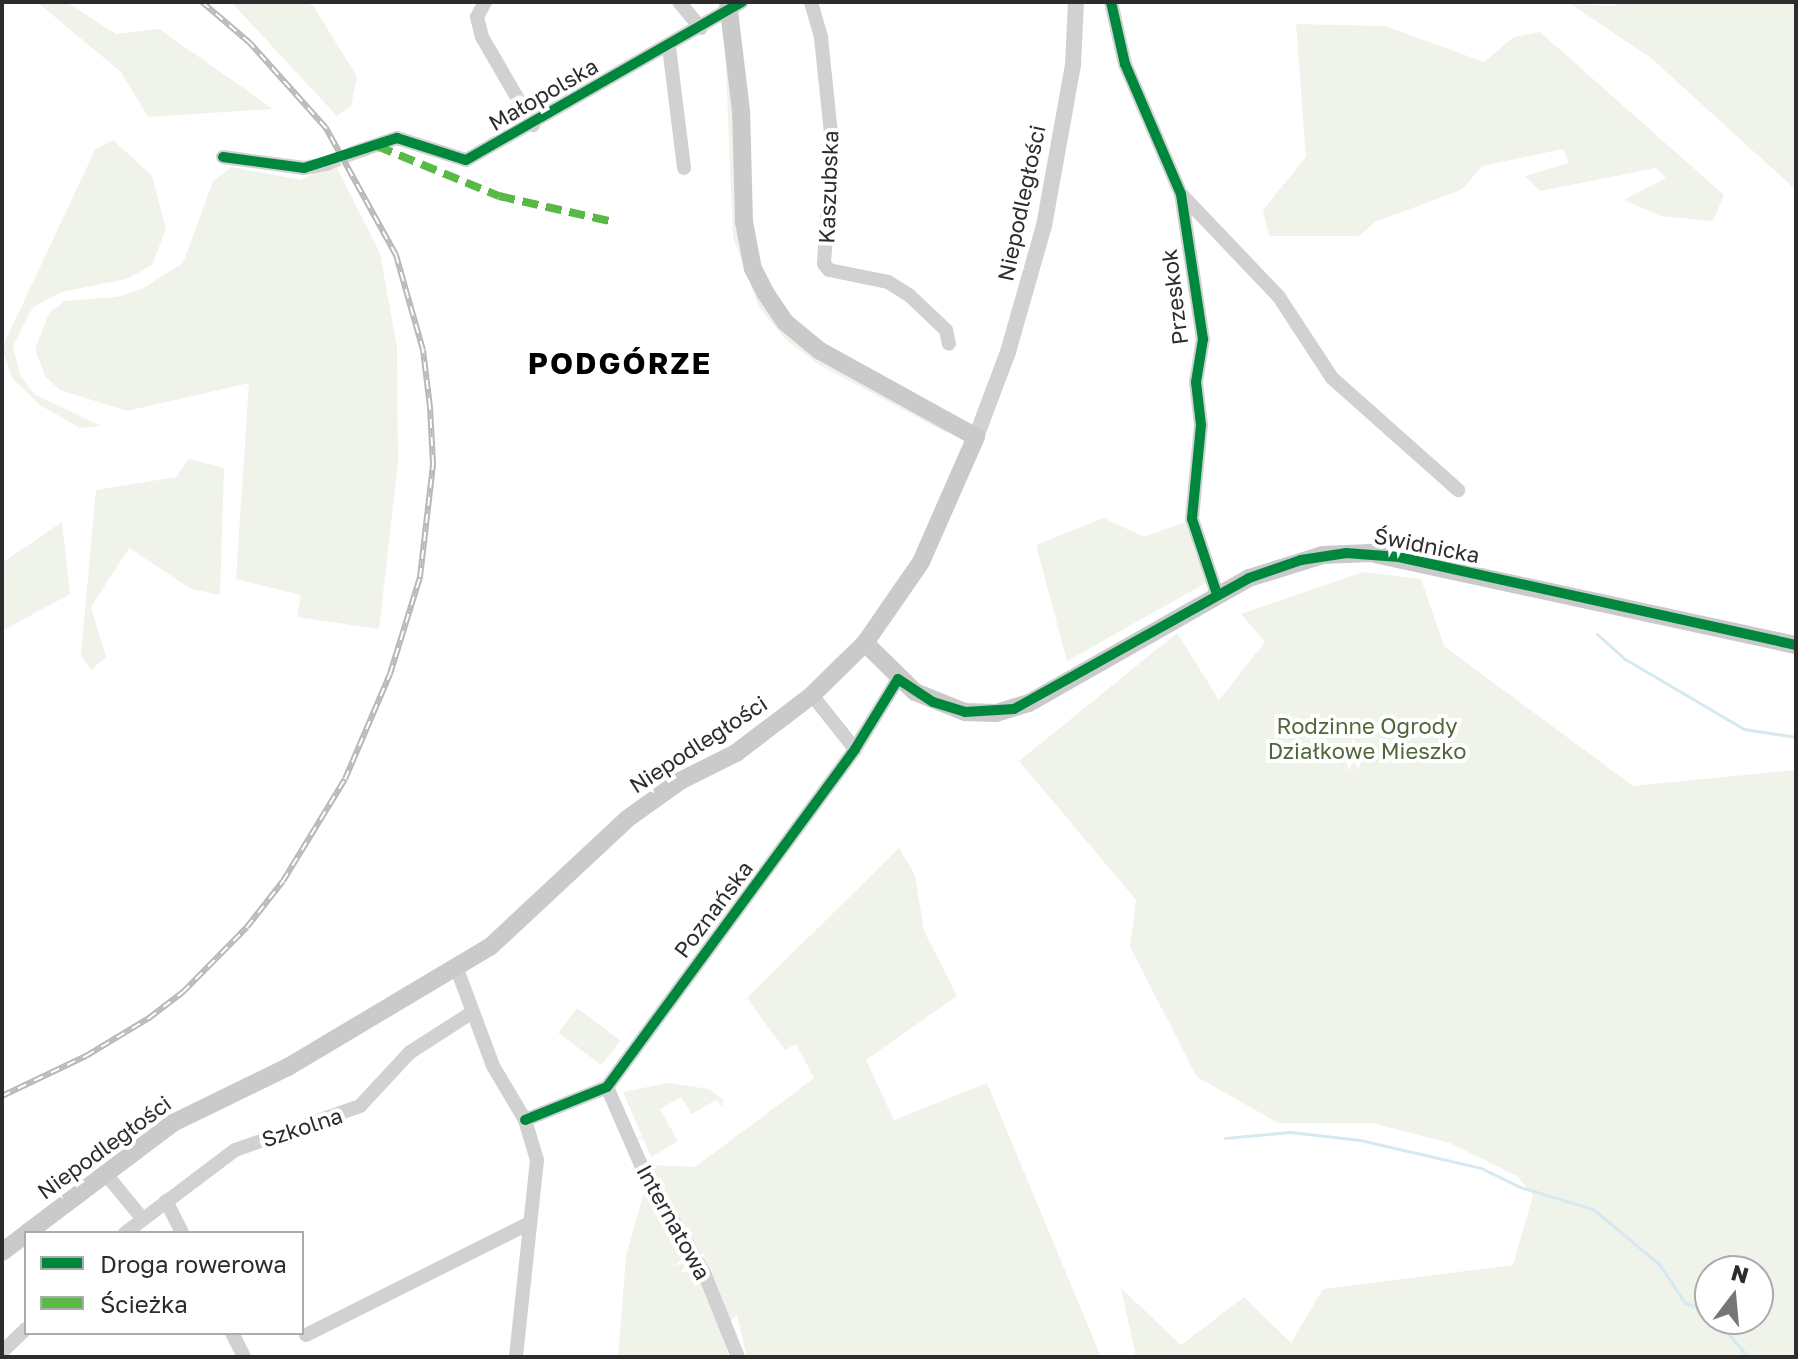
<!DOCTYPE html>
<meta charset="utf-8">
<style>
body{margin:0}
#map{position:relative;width:1798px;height:1359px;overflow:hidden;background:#fff;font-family:"Golos Text",sans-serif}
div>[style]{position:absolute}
.green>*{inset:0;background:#f0f3ea;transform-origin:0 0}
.stream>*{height:3px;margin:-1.5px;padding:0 1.5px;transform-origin:1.5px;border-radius:1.5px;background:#d6e9f1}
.minor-tunnel>*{height:14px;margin-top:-7px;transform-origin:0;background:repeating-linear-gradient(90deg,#d5d5d5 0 14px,transparent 0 21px)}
.minor>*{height:14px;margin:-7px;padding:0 7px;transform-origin:7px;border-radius:7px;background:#d1d1d1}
.tertiary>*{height:16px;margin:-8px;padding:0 8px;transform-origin:8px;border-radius:8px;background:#d1d1d1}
.secondary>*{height:18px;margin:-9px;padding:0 9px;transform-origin:9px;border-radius:9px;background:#cacaca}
.rail>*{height:6px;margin-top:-3px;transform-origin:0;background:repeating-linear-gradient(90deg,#fff 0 9px,#b8b8b8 0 18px);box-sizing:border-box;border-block:2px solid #b8b8b8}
.quiet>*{height:8px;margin-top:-4px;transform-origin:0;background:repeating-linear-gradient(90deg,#58b947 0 16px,transparent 0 24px)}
.cycleway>*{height:10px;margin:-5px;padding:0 5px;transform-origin:5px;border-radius:5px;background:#00873e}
span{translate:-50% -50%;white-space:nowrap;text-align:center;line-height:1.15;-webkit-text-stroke:8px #fff;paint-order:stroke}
.street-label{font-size:22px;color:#2c2c2c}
.park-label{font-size:22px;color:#526739}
.district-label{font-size:30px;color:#000;font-weight:700;letter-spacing:2px}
.frame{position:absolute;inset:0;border:4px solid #2c2c2c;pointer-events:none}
.legend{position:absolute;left:24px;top:1231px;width:280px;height:104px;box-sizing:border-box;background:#fff;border:2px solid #ababab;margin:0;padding:10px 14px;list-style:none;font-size:24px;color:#2c2c2c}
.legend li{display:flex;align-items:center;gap:16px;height:40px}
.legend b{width:40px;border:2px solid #ababab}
.north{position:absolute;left:1694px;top:1255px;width:80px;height:80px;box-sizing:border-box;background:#fff;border:2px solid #ababab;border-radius:50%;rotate:16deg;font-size:22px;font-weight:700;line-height:32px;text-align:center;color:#2c2c2c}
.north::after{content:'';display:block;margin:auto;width:28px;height:36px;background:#767676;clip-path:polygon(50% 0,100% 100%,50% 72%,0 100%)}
</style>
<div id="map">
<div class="green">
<i style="clip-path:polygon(37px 2px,66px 2px,116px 34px,159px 29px,273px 109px,148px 117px,121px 72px)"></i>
<i style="clip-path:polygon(231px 2px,306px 2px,314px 7px,357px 77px,351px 106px,337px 116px)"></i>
<i style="clip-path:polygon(1622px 2px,1796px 2px,1796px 190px,1651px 58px,1571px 4px,1614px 6px)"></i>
<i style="clip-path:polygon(1296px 24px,1385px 26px,1484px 62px,1514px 37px,1540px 32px,1724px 195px,1713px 221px,1660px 216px,1624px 200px,1666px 178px,1656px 168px,1540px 191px,1525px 176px,1569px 163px,1563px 149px,1483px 166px,1461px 190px,1375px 222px,1359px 236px,1269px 236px,1263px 210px,1306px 157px)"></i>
<i style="clip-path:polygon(725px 46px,760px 299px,949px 429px,947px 433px,821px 366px,786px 340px,759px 307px,733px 238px)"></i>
<i style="clip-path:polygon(113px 140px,152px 176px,166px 229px,152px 265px,127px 279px,61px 292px,33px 307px,13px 346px,20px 375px,34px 394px,101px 426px,80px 428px,40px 405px,12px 378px,2px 348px,95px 150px)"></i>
<i style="clip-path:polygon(334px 162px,380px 253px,397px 347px,398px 463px,379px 629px,297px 617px,301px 595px,236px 579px,249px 383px,127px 411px,60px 390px,45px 376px,35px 349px,49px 313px,65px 301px,117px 297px,142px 289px,183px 263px,213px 181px,231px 167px,301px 180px)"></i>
<i style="clip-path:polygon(189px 459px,224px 468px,220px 595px,191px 589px,129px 548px,91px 607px,106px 657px,91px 670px,81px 655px,96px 490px,176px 477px)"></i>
<i style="clip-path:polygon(1104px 518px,1144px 537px,1185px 522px,1206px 583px,1067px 661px,1036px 545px)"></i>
<i style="clip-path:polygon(62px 522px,70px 594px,2px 631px,2px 563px)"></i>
<i style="clip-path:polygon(evenodd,1363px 572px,1421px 579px,1444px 646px,1633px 786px,1796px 770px,1796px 1357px,1136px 1357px,1121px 1288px,1181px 1345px,1244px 1297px,1291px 1343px,1323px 1289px,1513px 1265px,1533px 1195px,1517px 1176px,1450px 1143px,1372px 1123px,1278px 1123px,1197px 1077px,1130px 947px,1136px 900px,1019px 761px,1177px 633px,1219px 700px,1265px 642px,1241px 614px,1363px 572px,1710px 1271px,1758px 1271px,1758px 1319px,1710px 1319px,1710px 1271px)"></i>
<i style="clip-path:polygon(899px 848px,915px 875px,924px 931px,957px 996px,866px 1060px,894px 1120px,987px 1083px,1101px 1357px,747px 1357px,737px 1315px,721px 1330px,729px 1357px,618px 1357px,626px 1256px,652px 1165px,695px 1167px,814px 1078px,796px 1044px,785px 1050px,747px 998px)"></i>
<i style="left:577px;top:1008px;width:54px;height:31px;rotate:37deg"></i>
<i style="clip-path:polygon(668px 1083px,709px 1089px,724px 1101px,721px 1106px,716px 1100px,692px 1114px,681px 1097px,660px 1109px,678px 1141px,651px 1157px,643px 1139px,636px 1139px,642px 1136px,623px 1092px)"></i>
</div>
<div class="stream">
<i style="left:1597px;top:634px;width:38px;rotate:42deg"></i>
<i style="left:1625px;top:659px;width:138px;rotate:30.5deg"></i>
<i style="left:1744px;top:729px;width:53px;rotate:8.7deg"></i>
<i style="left:1225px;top:1138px;width:65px;rotate:-5.3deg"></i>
<i style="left:1290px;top:1132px;width:70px;rotate:6.5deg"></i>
<i style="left:1360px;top:1140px;width:124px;rotate:13deg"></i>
<i style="left:1481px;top:1168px;width:43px;rotate:26deg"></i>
<i style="left:1520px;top:1187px;width:76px;rotate:16.8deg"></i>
<i style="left:1593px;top:1209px;width:86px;rotate:39.8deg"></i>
<i style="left:1659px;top:1264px;width:47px;rotate:56.3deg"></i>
<i style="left:1685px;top:1303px;width:26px;rotate:18deg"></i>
<i style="left:1716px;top:1319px;width:50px;rotate:49.9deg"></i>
</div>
<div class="minor-tunnel">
<i style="left:326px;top:164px;width:29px;rotate:-22deg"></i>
</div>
<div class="minor">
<i style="left:485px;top:2px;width:17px;rotate:118deg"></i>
<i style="left:477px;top:17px;width:21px;rotate:76deg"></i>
<i style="left:482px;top:37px;width:102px;rotate:59.9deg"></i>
<i style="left:679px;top:2px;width:34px;rotate:50deg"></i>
<i style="left:811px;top:2px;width:37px;rotate:74deg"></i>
<i style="left:821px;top:38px;width:106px;rotate:84deg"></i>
<i style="left:832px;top:143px;width:121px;rotate:93.8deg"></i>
<i style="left:824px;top:264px;width:8px;rotate:50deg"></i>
<i style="left:829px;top:270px;width:60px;rotate:11.5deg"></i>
<i style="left:888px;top:282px;width:25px;rotate:32deg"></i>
<i style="left:909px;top:295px;width:51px;rotate:43.4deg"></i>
<i style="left:946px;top:330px;width:14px;rotate:78deg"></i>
<i style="left:1111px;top:2px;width:64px;rotate:77.3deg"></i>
<i style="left:1125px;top:64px;width:142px;rotate:66.7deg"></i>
<i style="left:1181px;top:194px;width:147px;rotate:81.4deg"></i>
<i style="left:1203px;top:339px;width:44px;rotate:99.2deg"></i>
<i style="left:1196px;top:382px;width:43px;rotate:83.4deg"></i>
<i style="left:1201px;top:425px;width:94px;rotate:95.5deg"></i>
<i style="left:1192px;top:519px;width:79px;rotate:71.6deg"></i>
<i style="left:669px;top:47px;width:122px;rotate:82.9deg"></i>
<i style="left:353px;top:153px;width:46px;rotate:-18.8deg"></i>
<i style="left:397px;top:138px;width:72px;rotate:17.7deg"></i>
<i style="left:466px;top:160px;width:318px;rotate:-29.8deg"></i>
<i style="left:223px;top:157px;width:82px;rotate:7.7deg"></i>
<i style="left:304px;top:168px;width:22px;rotate:-10deg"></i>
<i style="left:1181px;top:194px;width:142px;rotate:46.4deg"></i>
<i style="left:1279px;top:297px;width:97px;rotate:56.8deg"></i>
<i style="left:1332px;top:378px;width:169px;rotate:41.6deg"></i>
<i style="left:812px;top:695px;width:69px;rotate:51.5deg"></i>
<i style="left:457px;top:969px;width:103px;rotate:69.6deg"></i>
<i style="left:493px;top:1066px;width:63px;rotate:59.3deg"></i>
<i style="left:525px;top:1120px;width:42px;rotate:73.3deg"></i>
<i style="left:537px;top:1160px;width:198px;rotate:96.1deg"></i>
<i style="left:607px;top:1087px;width:85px;rotate:66.4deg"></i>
<i style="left:641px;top:1165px;width:127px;rotate:59.8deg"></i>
<i style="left:705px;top:1275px;width:88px;rotate:68.1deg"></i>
<i style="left:525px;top:1120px;width:88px;rotate:-21.9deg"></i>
<i style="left:607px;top:1087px;width:419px;rotate:-53.7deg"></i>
<i style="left:855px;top:749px;width:82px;rotate:-58.4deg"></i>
<i style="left:105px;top:1173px;width:58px;rotate:50.6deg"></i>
<i style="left:166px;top:1201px;width:36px;rotate:63deg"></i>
<i style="left:125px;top:1233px;width:138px;rotate:-37deg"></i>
<i style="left:235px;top:1150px;width:133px;rotate:-19.4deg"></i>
<i style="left:360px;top:1106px;width:72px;rotate:-47.2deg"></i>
<i style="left:409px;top:1053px;width:74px;rotate:-32.8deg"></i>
<i style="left:232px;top:1333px;width:27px;rotate:63deg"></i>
<i style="left:306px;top:1335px;width:250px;rotate:-26.6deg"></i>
<i style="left:2px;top:1352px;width:33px;rotate:-44deg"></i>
</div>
<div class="tertiary">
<i style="left:976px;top:437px;width:91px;rotate:-69.4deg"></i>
<i style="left:1008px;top:352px;width:131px;rotate:-74.1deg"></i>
<i style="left:1044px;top:226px;width:164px;rotate:-79.8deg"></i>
<i style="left:1073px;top:65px;width:63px;rotate:-87.3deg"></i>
</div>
<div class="secondary">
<i style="left:865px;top:643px;width:70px;rotate:44.4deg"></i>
<i style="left:915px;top:692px;width:54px;rotate:21.8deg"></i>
<i style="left:965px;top:712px;width:31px;rotate:2deg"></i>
<i style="left:996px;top:713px;width:34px;rotate:-17deg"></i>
<i style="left:1029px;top:703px;width:253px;rotate:-29.6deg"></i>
<i style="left:1249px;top:578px;width:77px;rotate:-17.3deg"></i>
<i style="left:1323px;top:555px;width:47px;rotate:-2.4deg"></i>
<i style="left:1370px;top:553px;width:436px;rotate:12.2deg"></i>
<i style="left:27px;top:1233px;width:183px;rotate:-37deg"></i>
<i style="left:173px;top:1123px;width:128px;rotate:-26deg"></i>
<i style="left:288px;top:1067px;width:236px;rotate:-30.8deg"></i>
<i style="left:491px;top:946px;width:186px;rotate:-43deg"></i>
<i style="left:627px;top:819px;width:65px;rotate:-35.6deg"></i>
<i style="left:680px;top:781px;width:63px;rotate:-26.6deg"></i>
<i style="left:736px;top:753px;width:96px;rotate:-37.3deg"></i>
<i style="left:812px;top:695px;width:74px;rotate:-44.5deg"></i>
<i style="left:865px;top:643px;width:98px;rotate:-55.3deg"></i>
<i style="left:921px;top:562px;width:137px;rotate:-66.3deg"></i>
<i style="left:976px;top:437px;width:178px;rotate:-151.1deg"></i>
<i style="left:820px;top:351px;width:45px;rotate:-140.4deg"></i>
<i style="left:785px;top:322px;width:34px;rotate:-124deg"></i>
<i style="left:766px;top:294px;width:28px;rotate:-117deg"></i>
<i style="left:753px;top:269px;width:48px;rotate:-100.8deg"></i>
<i style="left:744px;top:222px;width:111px;rotate:-91.5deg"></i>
<i style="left:741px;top:111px;width:110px;rotate:-96.8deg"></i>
<i style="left:2px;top:1252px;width:30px;rotate:-37deg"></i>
</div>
<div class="rail">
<i style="left:2px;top:1096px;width:93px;rotate:-25.5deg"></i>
<i style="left:86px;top:1056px;width:74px;rotate:-31.1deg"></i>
<i style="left:149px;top:1018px;width:43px;rotate:-37.4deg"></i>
<i style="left:183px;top:992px;width:91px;rotate:-45.4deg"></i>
<i style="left:247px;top:927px;width:58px;rotate:-52deg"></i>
<i style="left:283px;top:881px;width:119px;rotate:-58.7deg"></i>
<i style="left:345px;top:779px;width:114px;rotate:-66.8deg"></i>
<i style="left:390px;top:674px;width:102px;rotate:-72.8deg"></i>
<i style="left:420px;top:577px;width:114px;rotate:-83.4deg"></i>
<i style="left:433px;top:464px;width:57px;rotate:-93deg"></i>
<i style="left:430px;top:407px;width:57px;rotate:-97deg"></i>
<i style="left:423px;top:350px;width:99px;rotate:-105.9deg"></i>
<i style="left:396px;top:255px;width:145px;rotate:-118.9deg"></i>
<i style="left:326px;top:128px;width:114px;rotate:-131.8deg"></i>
<i style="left:250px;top:43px;width:63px;rotate:-139.5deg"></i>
</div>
<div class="quiet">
<i style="left:377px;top:146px;width:132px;rotate:22.3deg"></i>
<i style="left:499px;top:196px;width:117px;rotate:12.8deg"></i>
</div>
<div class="cycleway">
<i style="left:1111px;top:2px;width:64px;rotate:77.3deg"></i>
<i style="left:1125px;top:64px;width:142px;rotate:66.7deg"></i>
<i style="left:1181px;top:194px;width:147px;rotate:81.4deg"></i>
<i style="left:1203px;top:339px;width:44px;rotate:99.2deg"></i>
<i style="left:1196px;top:382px;width:43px;rotate:83.4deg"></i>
<i style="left:1201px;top:425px;width:94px;rotate:95.5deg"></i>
<i style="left:1192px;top:519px;width:79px;rotate:71.6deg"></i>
<i style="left:223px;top:157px;width:82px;rotate:7.7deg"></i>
<i style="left:304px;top:168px;width:98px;rotate:-17.9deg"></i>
<i style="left:397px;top:138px;width:72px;rotate:17.7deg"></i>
<i style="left:466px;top:160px;width:318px;rotate:-29.8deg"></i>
<i style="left:525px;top:1120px;width:88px;rotate:-21.9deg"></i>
<i style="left:607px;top:1087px;width:419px;rotate:-53.7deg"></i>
<i style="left:855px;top:749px;width:82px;rotate:-58.4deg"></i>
<i style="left:898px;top:679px;width:42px;rotate:33.3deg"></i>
<i style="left:933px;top:702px;width:34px;rotate:17deg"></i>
<i style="left:965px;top:712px;width:49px;rotate:-3.5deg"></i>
<i style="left:1014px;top:709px;width:269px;rotate:-29.1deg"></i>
<i style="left:1249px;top:578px;width:55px;rotate:-19.1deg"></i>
<i style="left:1301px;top:560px;width:46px;rotate:-8.8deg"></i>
<i style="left:1346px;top:553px;width:53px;rotate:4.3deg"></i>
<i style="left:1399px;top:557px;width:407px;rotate:12.5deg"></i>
</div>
<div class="street-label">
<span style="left:543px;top:94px;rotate:-30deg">Małopolska</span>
<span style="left:828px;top:187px;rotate:-88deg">Kaszubska</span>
<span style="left:1021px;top:203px;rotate:-78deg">Niepodległości</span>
<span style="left:1174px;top:297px;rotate:-97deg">Przeskok</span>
<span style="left:1427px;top:545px;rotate:11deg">Świdnicka</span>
<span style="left:698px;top:744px;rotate:-33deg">Niepodległości</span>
<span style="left:713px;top:909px;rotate:-53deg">Poznańska</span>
<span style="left:302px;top:1127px;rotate:-18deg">Szkolna</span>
<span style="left:104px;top:1147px;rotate:-36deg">Niepodległości</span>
<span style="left:674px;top:1222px;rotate:61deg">Internatowa</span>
</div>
<div class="park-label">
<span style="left:1367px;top:738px">Rodzinne Ogrody<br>Działkowe Mieszko</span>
</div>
<div class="district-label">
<span style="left:620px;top:363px">PODGÓRZE</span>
</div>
<div class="frame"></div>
<ul class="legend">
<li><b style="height:10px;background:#00873e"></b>Droga rowerowa</li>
<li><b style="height:10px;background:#58b947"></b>Ścieżka</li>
</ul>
<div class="north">N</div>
</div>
